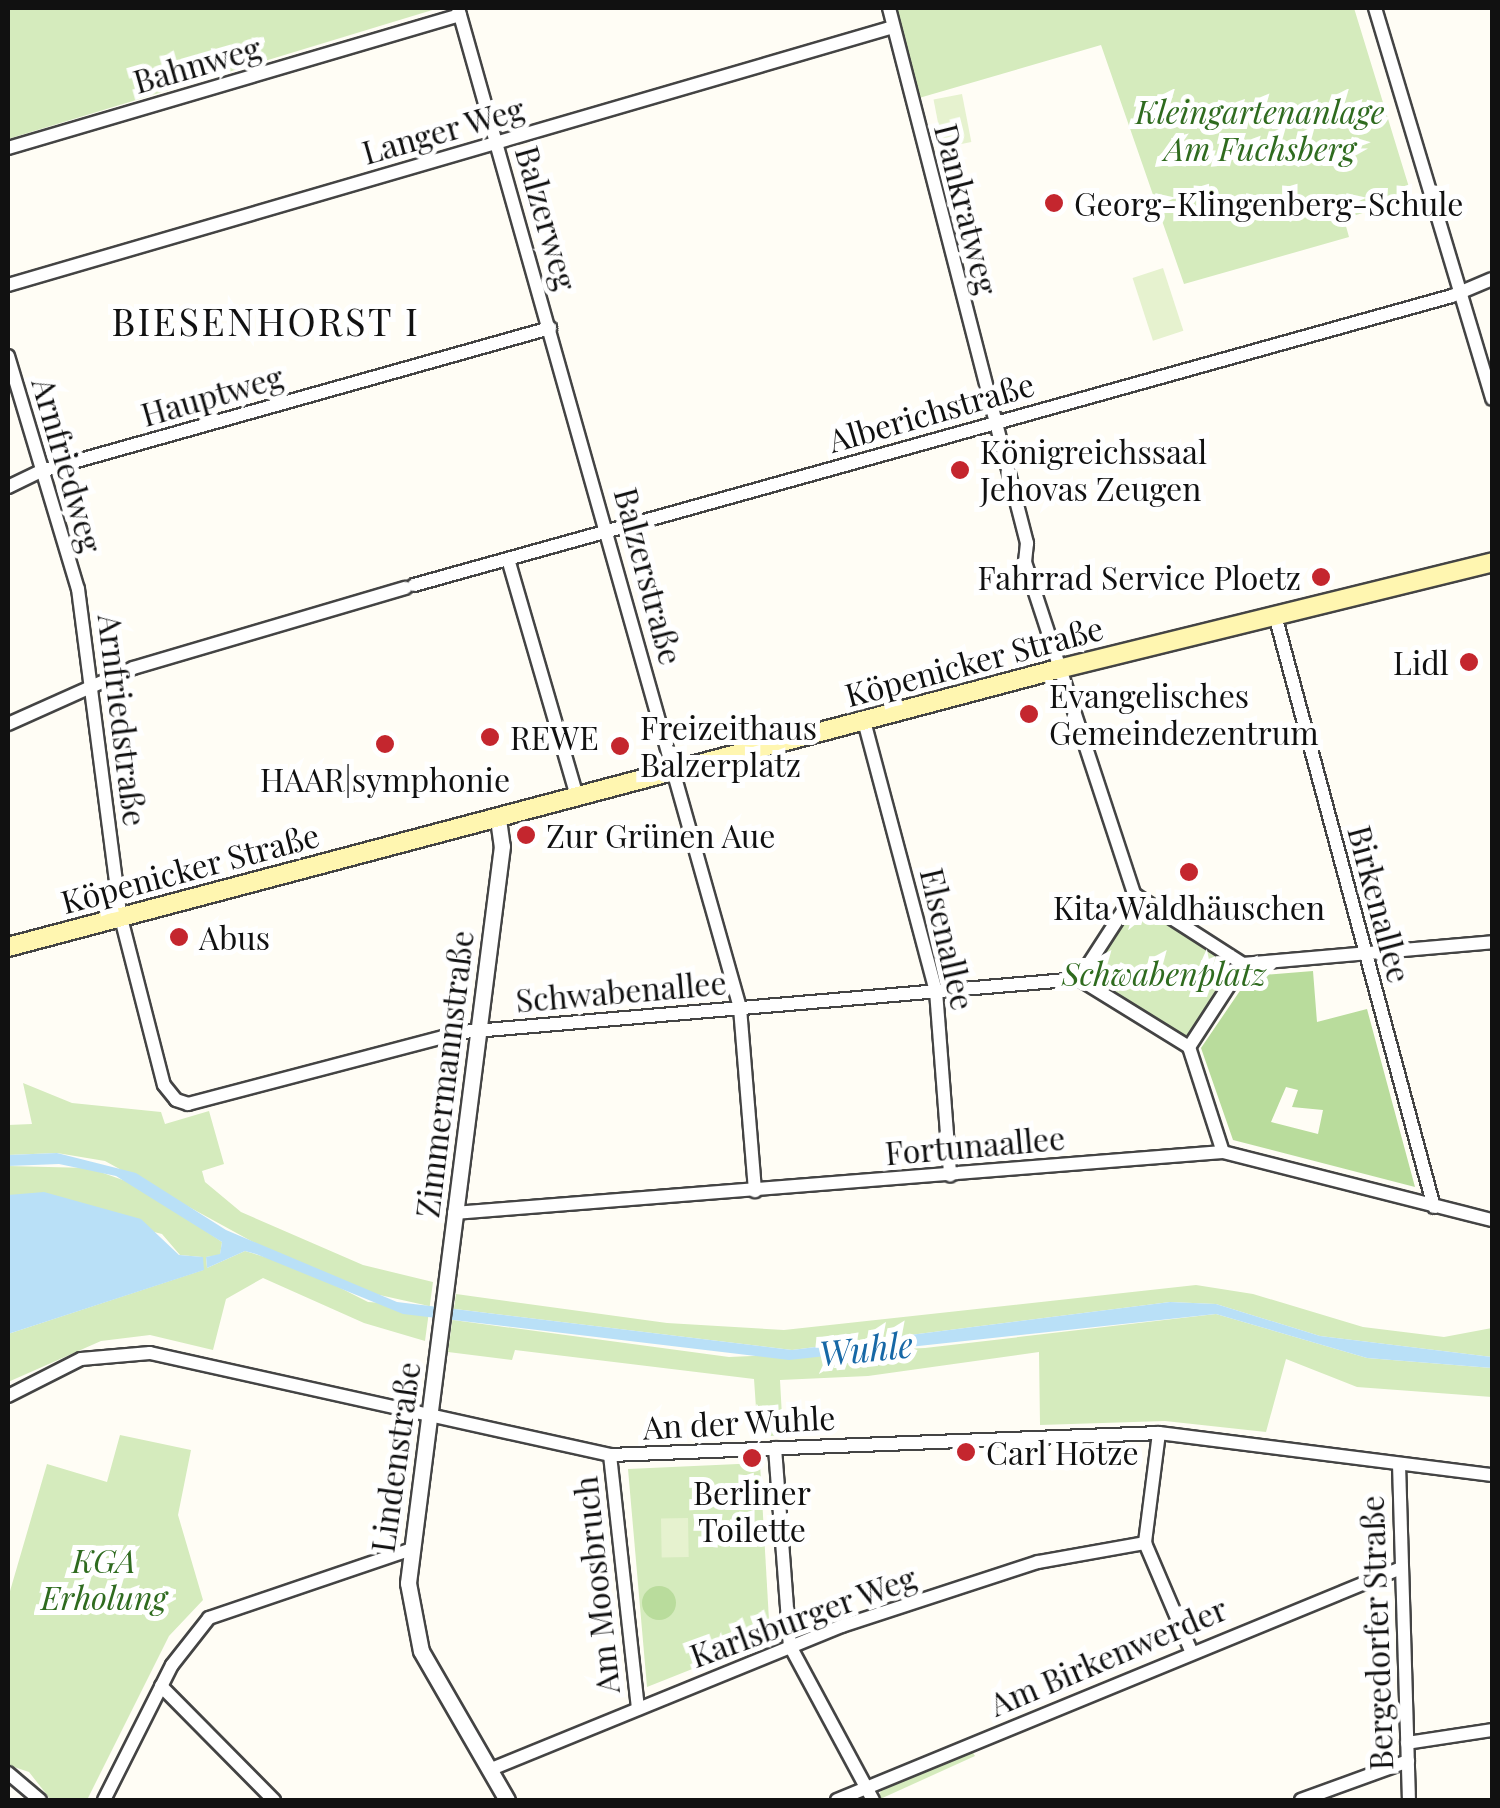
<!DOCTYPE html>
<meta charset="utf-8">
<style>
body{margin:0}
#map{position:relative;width:1500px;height:1808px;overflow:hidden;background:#fffdf5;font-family:"Playfair Display",serif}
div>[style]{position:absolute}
.green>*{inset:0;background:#d5ebbd}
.forest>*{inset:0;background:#b9dc9c}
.round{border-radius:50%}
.pitch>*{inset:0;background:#e6f2cf;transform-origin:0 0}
.water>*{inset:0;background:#b9e0f7}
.roads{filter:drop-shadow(2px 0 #444) drop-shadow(-2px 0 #444) drop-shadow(0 2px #444) drop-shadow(0 -2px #444)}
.minor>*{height:12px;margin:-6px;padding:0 6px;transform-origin:6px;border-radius:6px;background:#fff}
.tertiary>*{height:15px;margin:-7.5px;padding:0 7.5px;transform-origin:7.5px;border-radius:7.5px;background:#fff}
.secondary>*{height:18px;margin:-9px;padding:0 9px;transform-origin:9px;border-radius:9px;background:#fff6b0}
.dots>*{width:28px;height:28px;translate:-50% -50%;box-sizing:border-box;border:5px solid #fff;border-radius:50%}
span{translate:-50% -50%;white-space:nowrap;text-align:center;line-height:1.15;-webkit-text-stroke:10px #fff;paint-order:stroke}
.street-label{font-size:32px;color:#111}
.park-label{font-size:32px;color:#2f6b1f;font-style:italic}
.poi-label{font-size:32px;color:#111}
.left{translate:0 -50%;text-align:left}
.right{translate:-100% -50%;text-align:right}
.water-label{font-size:35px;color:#1768a6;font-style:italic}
.quarter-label{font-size:38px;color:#111;letter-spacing:2.5px}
.frame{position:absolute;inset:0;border:10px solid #111;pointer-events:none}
</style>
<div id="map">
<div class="green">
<i style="clip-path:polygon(8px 8px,439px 8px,8px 139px)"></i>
<i style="clip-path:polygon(896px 8px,1354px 8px,1412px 197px,1344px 219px,1349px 237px,1184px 284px,1101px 45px,919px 98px)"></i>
<i style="clip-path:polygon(1134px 906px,1145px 906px,1232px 963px,1235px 971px,1183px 1040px,1095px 982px,1093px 968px)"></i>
<i style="clip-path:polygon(23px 1083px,72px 1103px,161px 1112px,165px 1124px,209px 1111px,224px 1164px,202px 1171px,205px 1182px,241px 1212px,363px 1265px,433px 1282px,425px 1341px,364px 1323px,263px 1278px,226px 1299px,213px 1350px,150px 1335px,101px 1341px,8px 1382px,8px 1334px,203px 1270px,202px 1257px,180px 1255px,162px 1234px,8px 1195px,8px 1166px,89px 1168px,137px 1185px,222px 1242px,220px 1255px,206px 1257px,207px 1268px,245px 1251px,301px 1268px,368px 1302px,429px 1306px,375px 1294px,253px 1242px,105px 1161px,57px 1153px,8px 1155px,8px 1125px,32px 1124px)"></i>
<i style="clip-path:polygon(1196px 1285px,1253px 1294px,1363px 1327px,1444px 1337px,1492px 1328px,1492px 1357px,1320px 1336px,1216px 1304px,1170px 1302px,792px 1350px,455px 1309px,453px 1320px,729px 1357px,925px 1348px,1216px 1314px,1367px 1358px,1492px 1368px,1492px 1397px,1357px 1387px,1286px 1359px,1266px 1432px,1165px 1421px,1040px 1425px,1039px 1352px,868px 1376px,780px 1380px,783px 1435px,758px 1437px,754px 1379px,515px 1350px,512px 1360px,448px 1352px,456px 1294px,667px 1323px,784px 1330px)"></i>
<i style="clip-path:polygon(120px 1435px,191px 1450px,178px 1515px,203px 1600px,169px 1636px,87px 1800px,51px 1800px,29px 1772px,8px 1765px,8px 1598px,47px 1464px,107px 1482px)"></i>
<i style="clip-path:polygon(760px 1463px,770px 1638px,647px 1687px,628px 1469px)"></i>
<i style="clip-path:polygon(972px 1751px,975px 1756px,878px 1800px,882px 1787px)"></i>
</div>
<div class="forest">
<i style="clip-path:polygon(evenodd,1313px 971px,1317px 1022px,1367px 1009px,1415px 1187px,1233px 1140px,1201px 1048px,1250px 976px,1313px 971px,1286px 1087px,1298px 1090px,1292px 1107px,1323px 1110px,1318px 1134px,1271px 1122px,1286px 1087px)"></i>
<i class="round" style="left:642px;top:1586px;width:34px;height:34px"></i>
</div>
<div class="pitch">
<i style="left:962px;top:94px;width:49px;height:29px;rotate:79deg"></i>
<i style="left:1163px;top:268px;width:66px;height:32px;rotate:72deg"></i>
<i style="left:688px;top:1518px;width:39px;height:27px;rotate:89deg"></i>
</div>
<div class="water">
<i style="clip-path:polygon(57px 1153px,136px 1173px,226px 1230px,397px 1302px,792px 1350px,1170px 1302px,1216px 1304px,1320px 1336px,1492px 1357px,1492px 1368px,1367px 1358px,1216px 1314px,789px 1360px,403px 1314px,256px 1254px,245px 1251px,207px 1268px,206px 1257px,220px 1254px,222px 1242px,116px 1176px,59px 1164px,8px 1166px,8px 1155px)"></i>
<i style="clip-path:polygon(44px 1192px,141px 1219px,179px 1255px,203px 1257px,204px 1270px,8px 1334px,8px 1195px)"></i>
</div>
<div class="roads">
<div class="minor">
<i style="left:458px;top:8px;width:1039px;rotate:74.25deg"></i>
<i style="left:740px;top:1008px;width:184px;rotate:85.3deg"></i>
<i style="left:889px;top:8px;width:553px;rotate:75.54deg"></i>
<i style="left:1027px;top:543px;width:19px;rotate:96deg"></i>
<i style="left:1025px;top:562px;width:349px;rotate:71.8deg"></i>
<i style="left:1375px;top:8px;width:408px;rotate:73.3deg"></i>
<i style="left:8px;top:148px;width:471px;rotate:-16.4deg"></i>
<i style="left:8px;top:285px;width:922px;rotate:-16.25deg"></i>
<i style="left:8px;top:356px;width:243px;rotate:73.3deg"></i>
<i style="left:78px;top:589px;width:332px;rotate:82.6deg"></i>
<i style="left:121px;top:918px;width:172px;rotate:75.6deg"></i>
<i style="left:164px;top:1085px;width:19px;rotate:51deg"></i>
<i style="left:176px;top:1100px;width:13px;rotate:18deg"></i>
<i style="left:188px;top:1104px;width:284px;rotate:-14.7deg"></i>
<i style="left:463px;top:1032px;width:618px;rotate:-4.92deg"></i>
<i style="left:8px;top:487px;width:37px;rotate:-26deg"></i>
<i style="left:41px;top:471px;width:529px;rotate:-15.69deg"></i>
<i style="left:508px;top:559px;width:248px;rotate:73.8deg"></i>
<i style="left:414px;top:585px;width:1077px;rotate:-15.56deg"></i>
<i style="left:1452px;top:296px;width:43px;rotate:-23deg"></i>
<i style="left:1275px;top:615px;width:613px;rotate:74.97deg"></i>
<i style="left:864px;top:721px;width:279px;rotate:75.1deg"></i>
<i style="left:936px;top:991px;width:185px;rotate:85.6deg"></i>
<i style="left:8px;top:724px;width:137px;rotate:-24.1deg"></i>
<i style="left:133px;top:668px;width:284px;rotate:-16.4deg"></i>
<i style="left:1134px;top:894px;width:130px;rotate:32.7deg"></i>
<i style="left:1243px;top:964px;width:99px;rotate:123deg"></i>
<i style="left:1189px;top:1047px;width:129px;rotate:-148.3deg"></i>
<i style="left:1079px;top:979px;width:101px;rotate:-57.1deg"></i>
<i style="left:1243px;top:964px;width:250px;rotate:-5deg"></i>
<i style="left:1189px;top:1047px;width:110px;rotate:72.1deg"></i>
<i style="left:454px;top:1213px;width:771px;rotate:-4.54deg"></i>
<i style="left:1223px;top:1152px;width:277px;rotate:14.2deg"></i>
<i style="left:8px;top:1396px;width:82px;rotate:-26.9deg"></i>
<i style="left:81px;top:1359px;width:69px;rotate:-5deg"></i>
<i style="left:150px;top:1353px;width:471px;rotate:12.5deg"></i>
<i style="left:610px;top:1455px;width:549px;rotate:-2.29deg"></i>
<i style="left:1159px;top:1433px;width:336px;rotate:7.2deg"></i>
<i style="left:1159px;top:1433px;width:111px;rotate:97.3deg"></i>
<i style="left:1145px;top:1543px;width:117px;rotate:66.9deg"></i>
<i style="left:775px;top:1448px;width:199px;rotate:85.7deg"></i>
<i style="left:790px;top:1646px;width:175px;rotate:61.7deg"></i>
<i style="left:610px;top:1455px;width:255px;rotate:83.7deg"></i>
<i style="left:1399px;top:1464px;width:336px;rotate:88.3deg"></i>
<i style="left:161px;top:1686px;width:161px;rotate:45.3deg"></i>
<i style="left:1407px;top:1743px;width:86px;rotate:-8.7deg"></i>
<i style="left:489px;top:1770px;width:381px;rotate:-22.2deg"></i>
<i style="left:842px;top:1626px;width:206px;rotate:-18.1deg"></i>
<i style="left:1038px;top:1562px;width:109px;rotate:-10.1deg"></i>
<i style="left:8px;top:1773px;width:42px;rotate:40.2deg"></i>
<i style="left:104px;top:1800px;width:151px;rotate:-63.3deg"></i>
<i style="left:172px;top:1665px;width:60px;rotate:-51.8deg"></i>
<i style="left:209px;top:1618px;width:211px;rotate:-18.8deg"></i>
<i style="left:837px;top:1800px;width:610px;rotate:-22.36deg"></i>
<i style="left:1301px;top:1800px;width:114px;rotate:-20deg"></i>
</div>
<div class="tertiary">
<i style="left:498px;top:819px;width:27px;rotate:82deg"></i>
<i style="left:502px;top:846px;width:743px;rotate:97.27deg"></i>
<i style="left:408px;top:1583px;width:69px;rotate:79.2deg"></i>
<i style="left:421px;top:1651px;width:172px;rotate:60deg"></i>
</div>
<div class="secondary">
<i style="left:8px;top:947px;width:1086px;rotate:-14.83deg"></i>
<i style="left:1058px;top:669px;width:447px;rotate:-13.8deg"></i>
</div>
</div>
<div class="dots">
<i style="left:1054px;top:203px;background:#c4262e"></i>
<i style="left:960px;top:470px;background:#c4262e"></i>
<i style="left:1321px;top:577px;background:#c4262e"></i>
<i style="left:1469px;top:662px;background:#c4262e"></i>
<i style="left:1029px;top:714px;background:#c4262e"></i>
<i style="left:490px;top:737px;background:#c4262e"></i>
<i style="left:385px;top:744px;background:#c4262e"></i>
<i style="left:620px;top:746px;background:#c4262e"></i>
<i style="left:526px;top:835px;background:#c4262e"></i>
<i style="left:1189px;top:872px;background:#c4262e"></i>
<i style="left:179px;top:937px;background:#c4262e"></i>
<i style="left:966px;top:1452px;background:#c4262e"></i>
<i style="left:752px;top:1458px;background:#c4262e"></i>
</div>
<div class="street-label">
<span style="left:197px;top:64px;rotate:-16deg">Bahnweg</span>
<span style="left:443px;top:130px;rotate:-16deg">Langer Weg</span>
<span style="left:967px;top:209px;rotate:76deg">Dankratweg</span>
<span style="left:547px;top:218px;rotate:74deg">Balzerweg</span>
<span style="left:212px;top:395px;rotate:-16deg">Hauptweg</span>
<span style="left:931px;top:412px;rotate:-16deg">Alberichstraße</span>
<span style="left:68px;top:465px;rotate:74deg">Arnfriedweg</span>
<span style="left:649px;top:576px;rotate:75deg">Balzerstraße</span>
<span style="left:974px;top:661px;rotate:-15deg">Köpenicker Straße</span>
<span style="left:123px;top:720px;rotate:83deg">Arnfriedstraße</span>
<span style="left:190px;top:868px;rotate:-15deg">Köpenicker Straße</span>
<span style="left:1380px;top:904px;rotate:75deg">Birkenallee</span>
<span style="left:948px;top:939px;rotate:77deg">Elsenallee</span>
<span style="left:621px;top:991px;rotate:-5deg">Schwabenallee</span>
<span style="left:444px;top:1074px;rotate:-83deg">Zimmermannstraße</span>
<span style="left:975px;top:1145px;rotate:-5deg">Fortunaallee</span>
<span style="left:739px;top:1422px;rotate:-3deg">An der Wuhle</span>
<span style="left:395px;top:1457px;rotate:-82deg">Lindenstraße</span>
<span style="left:596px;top:1585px;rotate:-96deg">Am Moosbruch</span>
<span style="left:803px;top:1616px;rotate:-20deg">Karlsburger Weg</span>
<span style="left:1376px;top:1633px;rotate:-92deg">Bergedorfer Straße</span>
<span style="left:1108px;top:1656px;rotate:-23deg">Am Birkenwerder</span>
</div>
<div class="park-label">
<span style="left:1260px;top:130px">Kleingartenanlage<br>Am Fuchsberg</span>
<span style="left:1164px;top:973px">Schwabenplatz</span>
<span style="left:104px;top:1579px">KGA<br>Erholung</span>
</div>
<div class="poi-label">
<span class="left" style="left:1074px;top:203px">Georg-Klingenberg-Schule</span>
<span class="left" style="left:980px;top:470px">Königreichssaal<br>Jehovas Zeugen</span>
<span class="right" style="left:1301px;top:577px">Fahrrad Service Ploetz</span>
<span class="right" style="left:1449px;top:662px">Lidl</span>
<span class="left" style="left:1049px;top:714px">Evangelisches<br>Gemeindezentrum</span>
<span class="left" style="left:640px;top:746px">Freizeithaus<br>Balzerplatz</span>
<span class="left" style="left:510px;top:737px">REWE</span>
<span style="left:385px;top:779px">HAAR|symphonie</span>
<span class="left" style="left:546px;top:835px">Zur Grünen Aue</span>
<span style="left:1189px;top:907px">Kita Waldhäuschen</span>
<span class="left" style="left:199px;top:937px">Abus</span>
<span class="left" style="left:986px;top:1452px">Carl Hotze</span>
<span style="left:752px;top:1511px">Berliner<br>Toilette</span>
</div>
<div class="water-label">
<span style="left:866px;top:1348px;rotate:-6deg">Wuhle</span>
</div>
<div class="quarter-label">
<span style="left:266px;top:321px">BIESENHORST I</span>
</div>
<div class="frame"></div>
</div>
